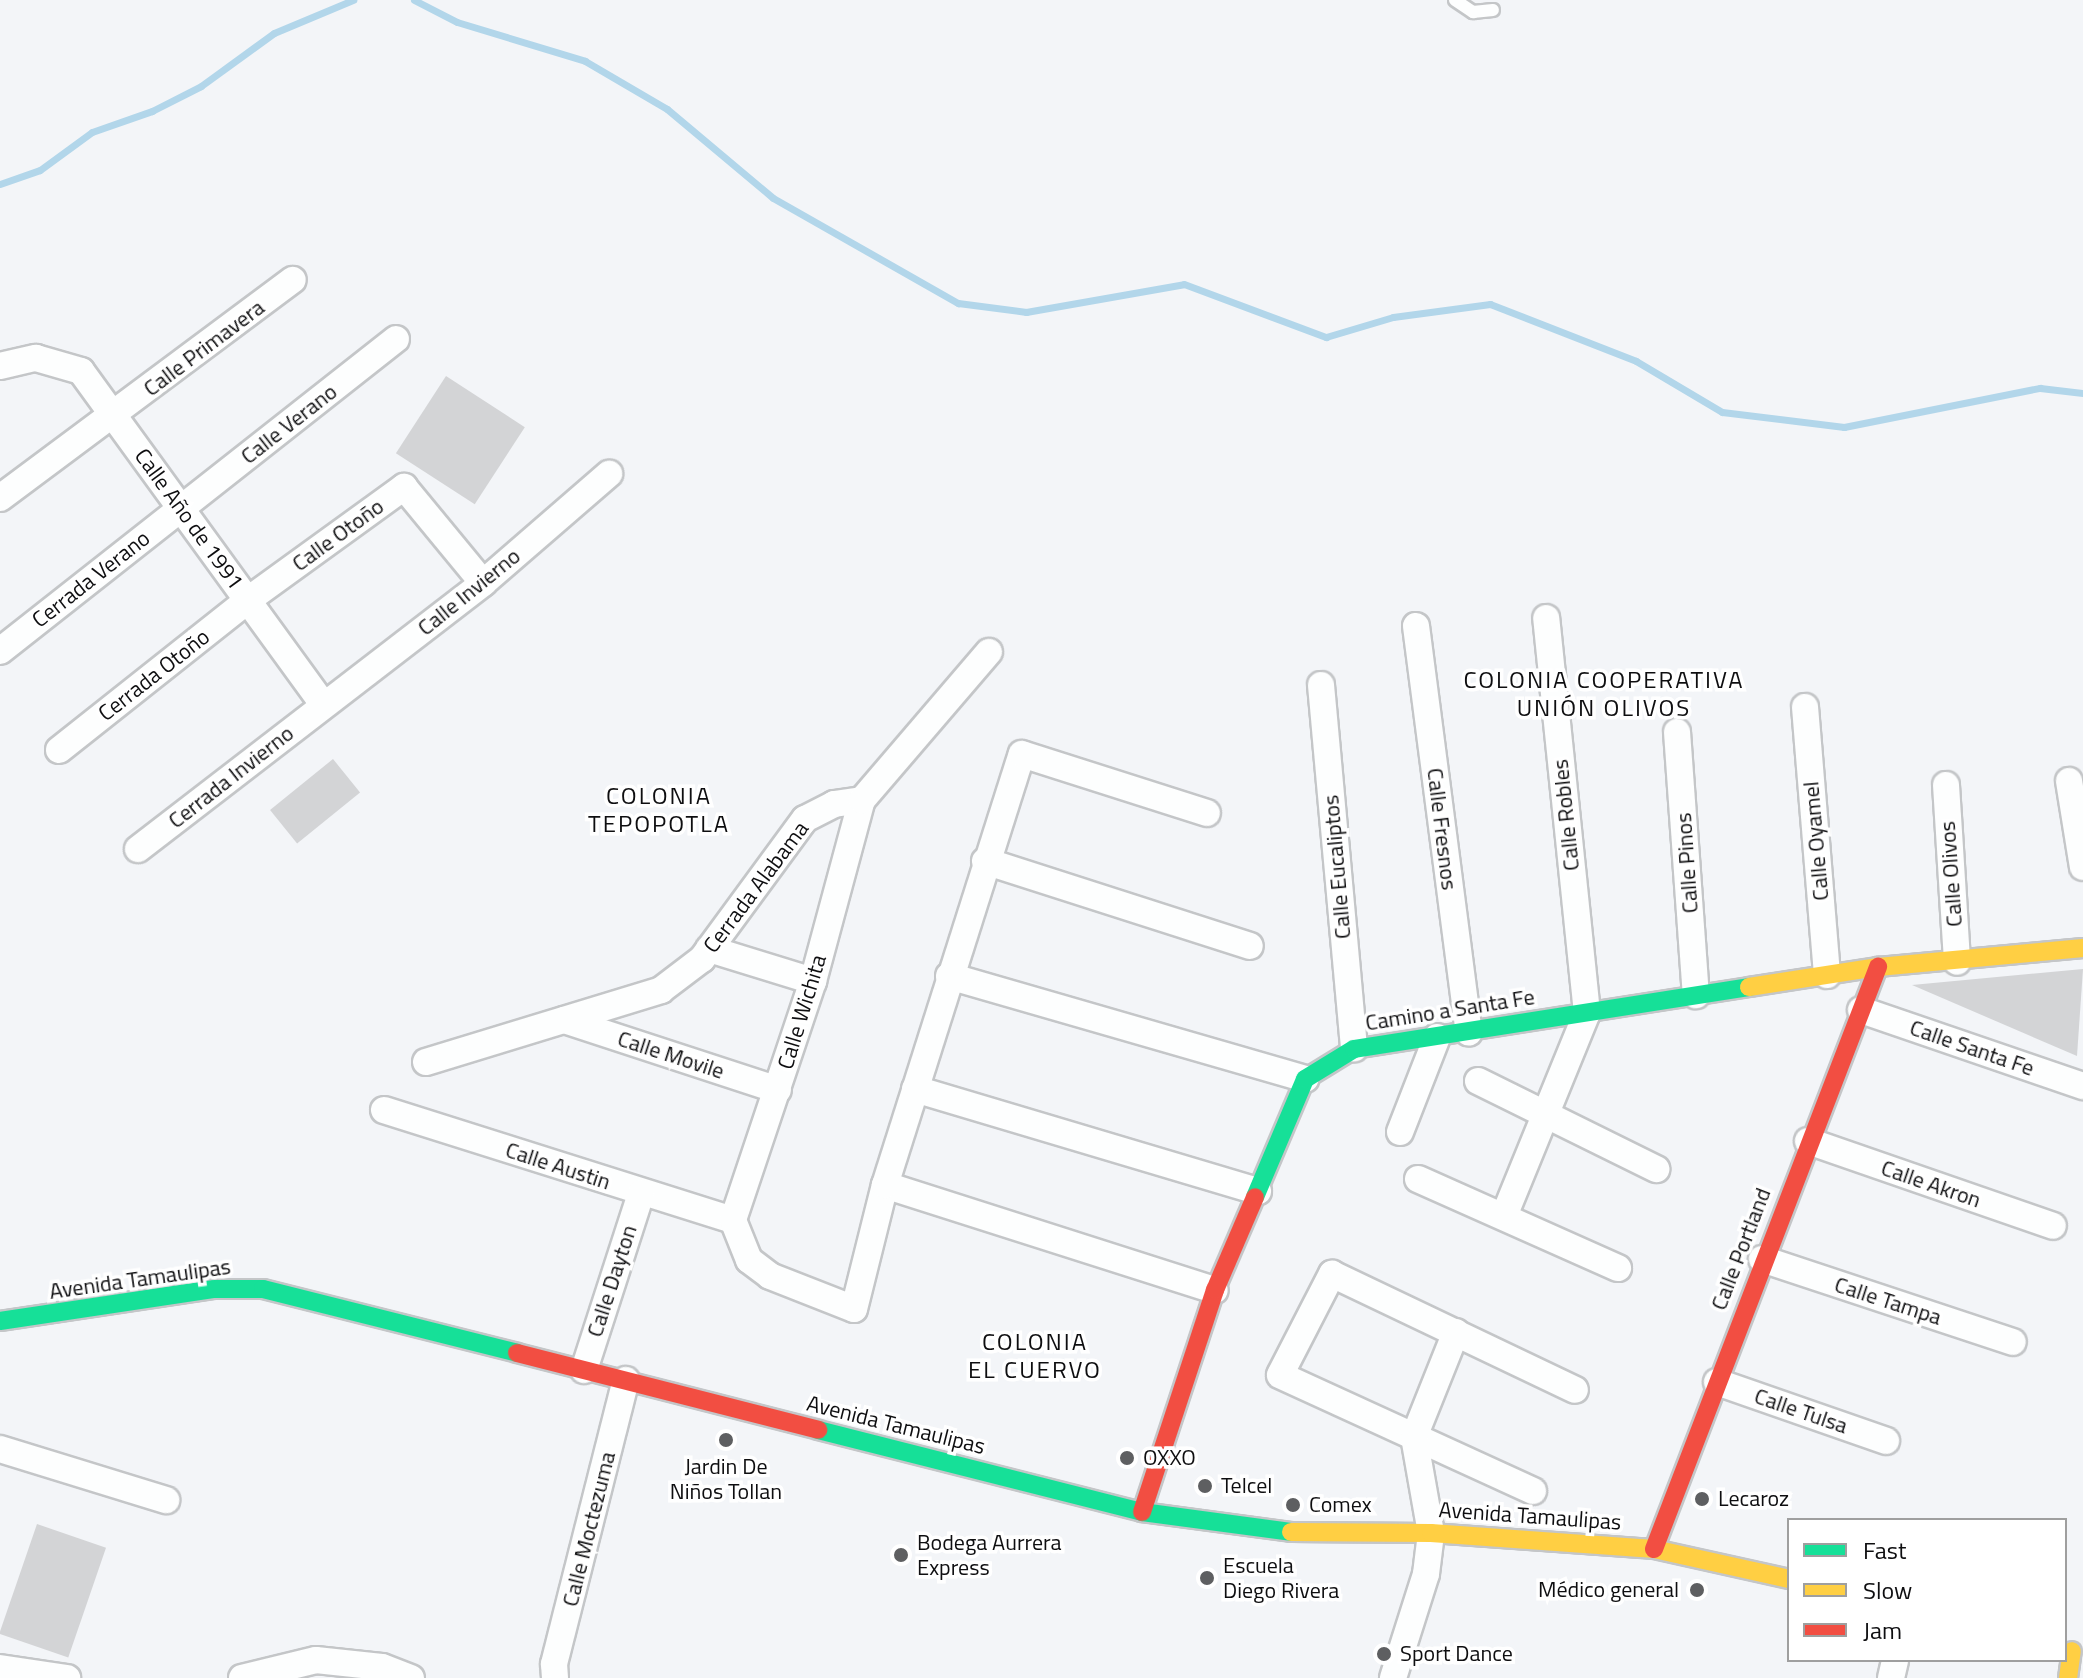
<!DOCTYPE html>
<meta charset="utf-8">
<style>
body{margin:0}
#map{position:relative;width:2083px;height:1678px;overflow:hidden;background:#f3f5f8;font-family:"Titillium Web",sans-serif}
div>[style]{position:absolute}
.stream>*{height:7px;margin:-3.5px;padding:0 3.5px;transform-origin:3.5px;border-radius:3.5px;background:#b2d6ea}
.building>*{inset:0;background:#d3d4d6;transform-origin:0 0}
.roads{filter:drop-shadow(2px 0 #c4c6c8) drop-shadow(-2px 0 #c4c6c8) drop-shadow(0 2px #c4c6c8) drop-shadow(0 -2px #c4c6c8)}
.lane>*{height:12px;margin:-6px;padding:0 6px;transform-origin:6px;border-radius:6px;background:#fdfefe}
.street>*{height:26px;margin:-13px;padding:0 13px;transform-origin:13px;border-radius:13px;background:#fdfefe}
.fast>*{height:18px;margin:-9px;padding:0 9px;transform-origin:9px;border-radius:9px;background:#16e098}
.slow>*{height:18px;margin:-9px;padding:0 9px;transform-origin:9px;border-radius:9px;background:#ffcf43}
.jam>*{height:18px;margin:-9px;padding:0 9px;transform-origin:9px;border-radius:9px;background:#f24e42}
.dots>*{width:22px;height:22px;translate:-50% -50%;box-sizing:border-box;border:4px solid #fff;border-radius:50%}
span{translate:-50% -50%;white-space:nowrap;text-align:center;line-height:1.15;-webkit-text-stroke:7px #fff;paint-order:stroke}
.street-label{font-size:22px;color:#0e0e10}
.poi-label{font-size:22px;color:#0e0e10}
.left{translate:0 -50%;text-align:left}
.right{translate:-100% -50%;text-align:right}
.neighbourhood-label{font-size:24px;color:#0e0e10;letter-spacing:2px}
.legend{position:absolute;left:1787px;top:1518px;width:280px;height:144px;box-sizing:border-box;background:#fff;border:2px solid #9f9f9f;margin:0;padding:10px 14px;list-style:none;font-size:24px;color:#0e0e10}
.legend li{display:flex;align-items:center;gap:16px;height:40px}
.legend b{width:40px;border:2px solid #9f9f9f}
</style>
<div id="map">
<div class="stream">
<i style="left:414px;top:0;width:48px;rotate:27.1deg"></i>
<i style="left:457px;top:22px;width:134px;rotate:16.9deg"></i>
<i style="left:585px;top:61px;width:95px;rotate:30.3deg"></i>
<i style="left:667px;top:109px;width:138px;rotate:40deg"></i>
<i style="left:773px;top:198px;width:213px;rotate:29.6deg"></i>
<i style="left:958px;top:303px;width:69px;rotate:7.5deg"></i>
<i style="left:1026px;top:312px;width:160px;rotate:-10deg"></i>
<i style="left:1184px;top:284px;width:152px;rotate:20.5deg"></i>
<i style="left:1326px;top:337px;width:70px;rotate:-16.6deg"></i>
<i style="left:1393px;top:317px;width:98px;rotate:-7.6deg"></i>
<i style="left:1490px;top:304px;width:157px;rotate:21.3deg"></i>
<i style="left:1636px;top:361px;width:100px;rotate:30.7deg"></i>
<i style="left:1722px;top:412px;width:123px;rotate:7deg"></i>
<i style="left:1844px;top:427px;width:200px;rotate:-11.3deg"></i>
<i style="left:2040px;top:388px;width:43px;rotate:6.6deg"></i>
<i style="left:0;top:184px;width:42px;rotate:-19.3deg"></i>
<i style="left:40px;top:170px;width:64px;rotate:-36.2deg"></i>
<i style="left:92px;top:132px;width:64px;rotate:-19.3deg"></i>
<i style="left:152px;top:111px;width:55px;rotate:-27deg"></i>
<i style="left:201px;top:86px;width:90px;rotate:-36deg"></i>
<i style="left:274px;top:33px;width:86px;rotate:-22.7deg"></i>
</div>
<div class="building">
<i style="left:446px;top:376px;width:94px;height:92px;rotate:33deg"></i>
<i style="left:333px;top:759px;width:43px;height:81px;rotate:51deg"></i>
<i style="clip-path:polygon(2083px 969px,2077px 1056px,1912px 985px)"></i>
<i style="left:37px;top:1524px;width:73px;height:116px;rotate:19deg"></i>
</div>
<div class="roads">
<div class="lane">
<i style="left:1455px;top:0;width:22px;rotate:34deg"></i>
<i style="left:1473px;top:12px;width:20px;rotate:-6deg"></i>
</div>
<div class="street">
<i style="left:0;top:366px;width:37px;rotate:-13deg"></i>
<i style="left:36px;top:358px;width:47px;rotate:16.1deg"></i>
<i style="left:81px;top:371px;width:413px;rotate:54deg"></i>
<i style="left:0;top:498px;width:365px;rotate:-36.7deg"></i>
<i style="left:1416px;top:626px;width:410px;rotate:82.6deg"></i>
<i style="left:0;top:651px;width:504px;rotate:-38.23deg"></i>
<i style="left:1321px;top:685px;width:365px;rotate:84.8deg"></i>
<i style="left:1805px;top:707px;width:269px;rotate:85.3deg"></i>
<i style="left:1677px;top:732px;width:264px;rotate:85.9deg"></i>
<i style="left:59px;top:750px;width:241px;rotate:-38.4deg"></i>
<i style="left:248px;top:600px;width:193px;rotate:-35.9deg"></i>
<i style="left:404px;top:487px;width:124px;rotate:50.5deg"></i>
<i style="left:2069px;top:781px;width:87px;rotate:80.8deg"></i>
<i style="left:1946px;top:785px;width:177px;rotate:86.4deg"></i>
<i style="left:138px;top:849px;width:436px;rotate:-37.6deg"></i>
<i style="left:483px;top:583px;width:167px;rotate:-40.9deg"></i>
<i style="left:985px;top:861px;width:278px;rotate:17.8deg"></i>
<i style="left:709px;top:949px;width:109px;rotate:17.1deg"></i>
<i style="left:949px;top:976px;width:371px;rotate:16.1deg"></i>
<i style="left:1861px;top:1010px;width:235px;rotate:18.9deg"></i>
<i style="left:564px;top:1020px;width:225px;rotate:18.1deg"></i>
<i style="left:426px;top:1062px;width:246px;rotate:-17deg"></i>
<i style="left:661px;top:990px;width:51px;rotate:-37.1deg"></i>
<i style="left:702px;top:959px;width:174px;rotate:-53.7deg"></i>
<i style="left:805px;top:819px;width:33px;rotate:-27deg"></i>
<i style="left:834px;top:804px;width:28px;rotate:-8deg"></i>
<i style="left:1478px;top:1081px;width:199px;rotate:26.3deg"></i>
<i style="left:915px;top:1089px;width:358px;rotate:16.6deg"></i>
<i style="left:384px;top:1110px;width:366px;rotate:17.5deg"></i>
<i style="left:1400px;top:1132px;width:102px;rotate:-68.7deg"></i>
<i style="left:1808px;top:1141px;width:259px;rotate:19.1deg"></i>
<i style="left:1418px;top:1179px;width:219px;rotate:24deg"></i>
<i style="left:885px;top:1185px;width:346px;rotate:17.7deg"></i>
<i style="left:1504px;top:1216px;width:219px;rotate:-67.8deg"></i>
<i style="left:1587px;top:1013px;width:397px;rotate:-95.9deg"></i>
<i style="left:733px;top:1220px;width:43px;rotate:68.2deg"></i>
<i style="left:749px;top:1260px;width:26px;rotate:37deg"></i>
<i style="left:770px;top:1276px;width:90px;rotate:21.4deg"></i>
<i style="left:854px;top:1309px;width:128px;rotate:-76deg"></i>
<i style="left:885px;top:1185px;width:452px;rotate:-72.4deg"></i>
<i style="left:1022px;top:754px;width:194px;rotate:17.7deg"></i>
<i style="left:733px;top:1220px;width:252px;rotate:-71.5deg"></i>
<i style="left:813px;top:981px;width:188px;rotate:-74.9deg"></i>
<i style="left:862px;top:800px;width:195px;rotate:-49.4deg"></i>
<i style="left:1762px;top:1259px;width:264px;rotate:18.3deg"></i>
<i style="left:584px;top:1370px;width:186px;rotate:-72.1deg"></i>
<i style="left:1717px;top:1382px;width:179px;rotate:19.2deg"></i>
<i style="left:0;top:1449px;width:174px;rotate:17.1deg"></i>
<i style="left:1533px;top:1491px;width:278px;rotate:-155.4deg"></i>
<i style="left:1280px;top:1375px;width:114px;rotate:-62.8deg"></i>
<i style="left:1332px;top:1274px;width:269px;rotate:25.5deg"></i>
<i style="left:0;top:1668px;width:68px;rotate:8.5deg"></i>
<i style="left:242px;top:1678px;width:76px;rotate:-13.7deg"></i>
<i style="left:316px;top:1660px;width:66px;rotate:6.1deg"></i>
<i style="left:382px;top:1667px;width:31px;rotate:21deg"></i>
<i style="left:555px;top:1678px;width:14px;rotate:-94deg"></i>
<i style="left:554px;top:1664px;width:293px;rotate:-75.8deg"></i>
<i style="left:1393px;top:1678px;width:109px;rotate:-72.4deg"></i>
<i style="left:1426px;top:1574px;width:41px;rotate:-83deg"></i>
<i style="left:1431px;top:1533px;width:97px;rotate:-100deg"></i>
<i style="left:1414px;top:1437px;width:113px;rotate:-68.2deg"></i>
<i style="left:1891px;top:1678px;width:18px;rotate:-77deg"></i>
</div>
<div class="fast">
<i style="left:1255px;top:1197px;width:128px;rotate:-67deg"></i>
<i style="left:1305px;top:1079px;width:57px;rotate:-31.5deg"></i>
<i style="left:1354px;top:1049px;width:400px;rotate:-8.9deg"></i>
<i style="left:0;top:1321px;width:217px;rotate:-8.5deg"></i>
<i style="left:215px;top:1289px;width:48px"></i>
<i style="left:263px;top:1289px;width:262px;rotate:14.1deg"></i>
<i style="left:818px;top:1430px;width:334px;rotate:14.2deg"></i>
<i style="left:1142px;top:1512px;width:150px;rotate:7.6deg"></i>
</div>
<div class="slow">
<i style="left:1749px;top:987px;width:131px;rotate:-8.8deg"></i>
<i style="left:1878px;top:967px;width:206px;rotate:-5.3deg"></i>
<i style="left:1291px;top:1532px;width:140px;rotate:0.4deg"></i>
<i style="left:1431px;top:1533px;width:224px;rotate:4.1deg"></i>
<i style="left:1654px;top:1549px;width:138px;rotate:12.5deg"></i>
<i style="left:2068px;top:1678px;width:27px;rotate:-82deg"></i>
</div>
<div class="jam">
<i style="left:517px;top:1353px;width:311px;rotate:14.3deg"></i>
<i style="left:1142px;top:1512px;width:234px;rotate:-71.8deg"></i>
<i style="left:1215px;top:1290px;width:101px;rotate:-66.7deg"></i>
<i style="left:1654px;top:1549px;width:624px;rotate:-68.95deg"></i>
</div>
</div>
<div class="dots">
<i style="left:726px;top:1440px;background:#5e5f61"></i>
<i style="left:1127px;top:1458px;background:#5e5f61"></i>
<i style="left:1205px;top:1486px;background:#5e5f61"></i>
<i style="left:1702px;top:1499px;background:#5e5f61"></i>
<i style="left:1293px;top:1505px;background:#5e5f61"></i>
<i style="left:901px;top:1555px;background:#5e5f61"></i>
<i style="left:1207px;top:1578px;background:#5e5f61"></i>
<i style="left:1697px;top:1590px;background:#5e5f61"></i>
<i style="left:1384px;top:1654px;background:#5e5f61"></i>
</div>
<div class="street-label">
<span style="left:204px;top:348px;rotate:-37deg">Calle Primavera</span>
<span style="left:289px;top:424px;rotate:-38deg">Calle Verano</span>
<span style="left:189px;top:519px;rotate:54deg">Calle Año de 1991</span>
<span style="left:338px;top:535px;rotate:-36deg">Calle Otoño</span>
<span style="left:91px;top:579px;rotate:-38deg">Cerrada Verano</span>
<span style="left:469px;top:592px;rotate:-39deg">Calle Invierno</span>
<span style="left:154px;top:675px;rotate:-38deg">Cerrada Otoño</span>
<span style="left:231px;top:777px;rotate:-38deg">Cerrada Invierno</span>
<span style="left:1566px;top:815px;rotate:-96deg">Calle Robles</span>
<span style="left:1442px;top:829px;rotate:83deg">Calle Fresnos</span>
<span style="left:1816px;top:841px;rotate:-95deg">Calle Oyamel</span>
<span style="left:1687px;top:863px;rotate:-94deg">Calle Pinos</span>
<span style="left:1337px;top:867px;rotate:-95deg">Calle Eucaliptos</span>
<span style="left:1951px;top:874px;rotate:-94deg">Calle Olivos</span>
<span style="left:756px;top:887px;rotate:-53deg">Cerrada Alabama</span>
<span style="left:1450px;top:1010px;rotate:-9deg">Camino a Santa Fe</span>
<span style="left:802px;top:1012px;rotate:-73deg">Calle Wichita</span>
<span style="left:1972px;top:1048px;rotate:19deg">Calle Santa Fe</span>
<span style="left:671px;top:1055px;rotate:18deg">Calle Movile</span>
<span style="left:558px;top:1166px;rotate:18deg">Calle Austin</span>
<span style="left:1931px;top:1184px;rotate:19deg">Calle Akron</span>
<span style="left:1741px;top:1249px;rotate:-69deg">Calle Portland</span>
<span style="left:140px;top:1279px;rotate:-8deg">Avenida Tamaulipas</span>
<span style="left:612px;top:1281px;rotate:-72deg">Calle Dayton</span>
<span style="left:1888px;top:1301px;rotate:18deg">Calle Tampa</span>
<span style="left:1801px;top:1411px;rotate:19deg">Calle Tulsa</span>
<span style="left:896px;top:1425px;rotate:14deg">Avenida Tamaulipas</span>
<span style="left:1530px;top:1516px;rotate:4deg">Avenida Tamaulipas</span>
<span style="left:589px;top:1529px;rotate:-76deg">Calle Moctezuma</span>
</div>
<div class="poi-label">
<span class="left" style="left:1143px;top:1458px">OXXO</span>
<span style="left:726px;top:1479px">Jardin De<br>Niños Tollan</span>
<span class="left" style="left:1221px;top:1486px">Telcel</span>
<span class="left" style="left:1718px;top:1499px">Lecaroz</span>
<span class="left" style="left:1309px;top:1505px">Comex</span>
<span class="left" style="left:917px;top:1555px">Bodega Aurrera<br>Express</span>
<span class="left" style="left:1223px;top:1578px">Escuela<br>Diego Rivera</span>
<span class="right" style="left:1679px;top:1590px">Médico general</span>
<span class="left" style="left:1400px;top:1654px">Sport Dance</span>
</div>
<div class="neighbourhood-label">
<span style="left:1604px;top:694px">COLONIA COOPERATIVA<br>UNIÓN OLIVOS</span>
<span style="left:659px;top:810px">COLONIA<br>TEPOPOTLA</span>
<span style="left:1035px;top:1356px">COLONIA<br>EL CUERVO</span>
</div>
<ul class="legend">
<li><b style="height:10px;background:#16e098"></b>Fast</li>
<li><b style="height:10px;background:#ffcf43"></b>Slow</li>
<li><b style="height:10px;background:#f24e42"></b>Jam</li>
</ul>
</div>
